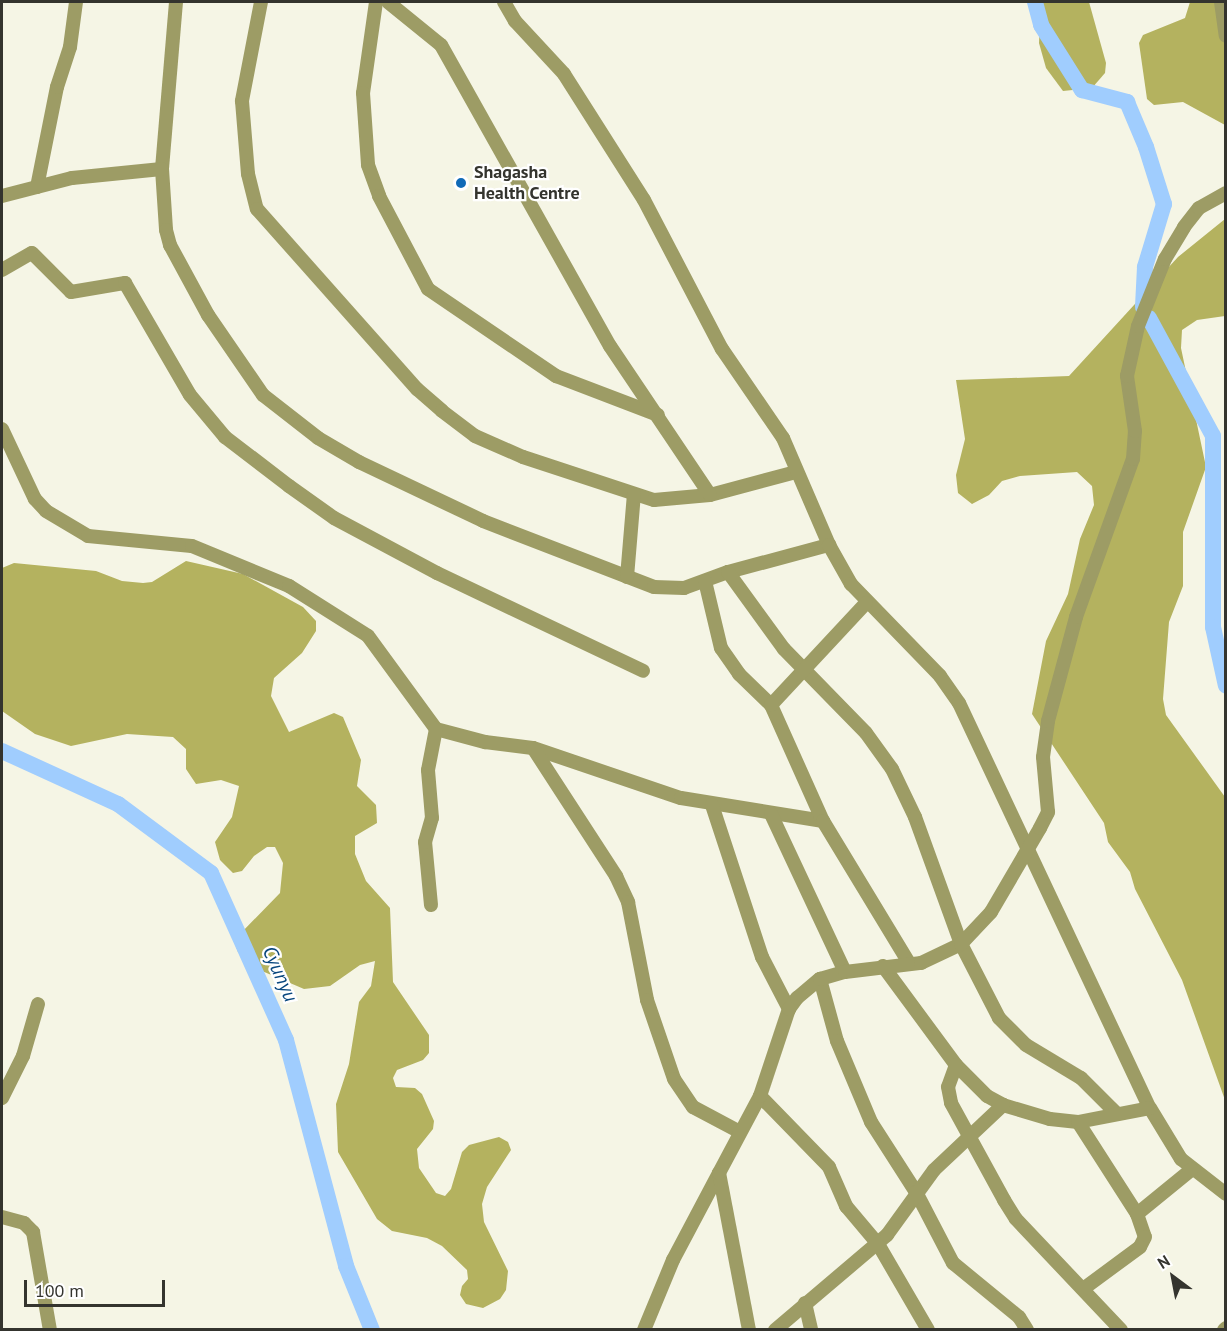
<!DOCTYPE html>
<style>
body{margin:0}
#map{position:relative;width:1227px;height:1331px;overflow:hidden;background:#f5f5e5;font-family:"PT Sans",sans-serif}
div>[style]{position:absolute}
.forest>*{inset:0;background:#b4b25f}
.river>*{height:16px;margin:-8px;padding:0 8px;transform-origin:8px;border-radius:8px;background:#a0cdfe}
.minor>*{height:14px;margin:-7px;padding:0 7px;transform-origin:7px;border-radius:7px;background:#9d9c65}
.dots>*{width:16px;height:16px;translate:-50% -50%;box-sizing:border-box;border:3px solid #fff;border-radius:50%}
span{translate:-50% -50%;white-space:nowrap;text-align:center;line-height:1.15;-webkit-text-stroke:4.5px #fff;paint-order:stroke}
.poi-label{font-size:18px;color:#34342e;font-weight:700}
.left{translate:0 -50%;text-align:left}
.water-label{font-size:20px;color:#09477e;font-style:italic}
.frame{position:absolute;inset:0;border:3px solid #34342e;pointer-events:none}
.north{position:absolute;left:1143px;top:1247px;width:60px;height:60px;-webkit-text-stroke:4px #fff;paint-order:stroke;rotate:328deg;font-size:16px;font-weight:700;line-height:24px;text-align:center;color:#34342e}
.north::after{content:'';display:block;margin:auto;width:21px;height:27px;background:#34342e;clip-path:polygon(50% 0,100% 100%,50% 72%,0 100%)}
.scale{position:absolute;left:24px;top:1280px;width:141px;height:27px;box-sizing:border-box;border:3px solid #34342e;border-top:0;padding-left:8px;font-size:18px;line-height:21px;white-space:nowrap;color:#34342e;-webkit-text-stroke:4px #fff;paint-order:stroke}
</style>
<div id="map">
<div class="forest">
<i style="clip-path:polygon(1041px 2px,1089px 2px,1106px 63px,1105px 73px,1092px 88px,1063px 91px,1046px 68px,1039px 43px)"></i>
<i style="clip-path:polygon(1190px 2px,1225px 2px,1225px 125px,1183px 102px,1154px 105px,1147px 99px,1139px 43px,1143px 35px,1185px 18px)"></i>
<i style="clip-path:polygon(1225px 219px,1225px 316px,1197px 320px,1182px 330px,1181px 348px,1206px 467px,1183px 532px,1183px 586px,1169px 622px,1163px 699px,1166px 715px,1225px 797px,1225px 1100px,1182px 980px,1135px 889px,1130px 872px,1108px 842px,1104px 823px,1032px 714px,1046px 641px,1068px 594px,1080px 539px,1094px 505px,1092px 486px,1077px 472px,1020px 476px,1002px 481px,989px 495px,972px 504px,958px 493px,956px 475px,965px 439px,956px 380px,1069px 376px,1178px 257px)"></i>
<i style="clip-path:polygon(186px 561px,243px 574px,303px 607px,316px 621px,316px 631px,302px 653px,274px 678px,271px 696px,289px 732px,334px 713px,343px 717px,361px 760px,357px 786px,376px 805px,377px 823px,355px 836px,355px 854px,366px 881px,390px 908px,393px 982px,429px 1035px,429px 1053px,423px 1060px,397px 1070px,393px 1078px,396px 1087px,415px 1088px,422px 1094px,434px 1121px,433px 1129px,417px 1149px,419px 1168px,436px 1193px,445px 1196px,451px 1189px,462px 1152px,469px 1145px,499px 1137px,508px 1142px,511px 1150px,487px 1187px,482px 1204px,484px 1222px,508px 1271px,506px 1290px,500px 1299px,483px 1308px,466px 1304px,460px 1295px,462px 1286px,468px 1279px,467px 1270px,442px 1246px,427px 1238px,392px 1231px,377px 1219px,338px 1152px,336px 1104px,349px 1064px,359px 1002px,371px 986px,375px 961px,360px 965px,330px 986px,304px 989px,262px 971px,238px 952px,235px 944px,240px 934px,280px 893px,283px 863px,275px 847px,267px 847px,254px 856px,242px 871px,233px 873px,220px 860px,215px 842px,232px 817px,239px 786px,221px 780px,196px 784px,186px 769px,186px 749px,173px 737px,127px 734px,71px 746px,35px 734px,2px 711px,2px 568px,14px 563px,96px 571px,122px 581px,143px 583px,152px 582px)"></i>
</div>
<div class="river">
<i style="left:1035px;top:2px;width:24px;rotate:75deg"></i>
<i style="left:1041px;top:25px;width:77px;rotate:57.8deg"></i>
<i style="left:1082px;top:90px;width:47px;rotate:14.9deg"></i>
<i style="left:1127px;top:102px;width:49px;rotate:67.1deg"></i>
<i style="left:1146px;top:147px;width:60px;rotate:72.5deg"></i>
<i style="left:1164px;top:204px;width:66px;rotate:106.8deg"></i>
<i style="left:1145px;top:267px;width:40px;rotate:92.9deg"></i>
<i style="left:1149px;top:318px;width:134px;rotate:61.5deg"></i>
<i style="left:1213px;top:436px;width:191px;rotate:90deg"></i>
<i style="left:1213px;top:627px;width:60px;rotate:77.6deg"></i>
<i style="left:2px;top:751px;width:128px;rotate:24.6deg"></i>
<i style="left:118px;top:804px;width:116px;rotate:36.6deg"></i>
<i style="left:211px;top:873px;width:183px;rotate:65.8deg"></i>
<i style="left:286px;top:1040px;width:234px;rotate:75.1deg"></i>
<i style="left:346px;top:1266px;width:69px;rotate:67.9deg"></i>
</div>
<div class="minor">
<i style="left:176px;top:2px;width:168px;rotate:94.8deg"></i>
<i style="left:162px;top:169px;width:61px;rotate:86.2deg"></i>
<i style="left:166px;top:230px;width:16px;rotate:75deg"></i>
<i style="left:170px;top:245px;width:80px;rotate:61.5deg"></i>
<i style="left:208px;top:315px;width:97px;rotate:55.5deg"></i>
<i style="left:263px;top:395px;width:70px;rotate:38deg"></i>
<i style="left:318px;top:438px;width:48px;rotate:30.3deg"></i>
<i style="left:359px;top:462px;width:137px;rotate:25.4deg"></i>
<i style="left:483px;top:521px;width:183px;rotate:21.1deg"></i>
<i style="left:654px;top:587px;width:30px;rotate:2deg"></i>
<i style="left:684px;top:588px;width:47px;rotate:-20deg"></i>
<i style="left:728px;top:572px;width:105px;rotate:-15deg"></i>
<i style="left:261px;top:2px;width:101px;rotate:100.9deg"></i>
<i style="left:242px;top:101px;width:73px;rotate:85.3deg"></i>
<i style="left:248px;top:174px;width:36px;rotate:76deg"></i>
<i style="left:257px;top:209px;width:241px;rotate:48.4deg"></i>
<i style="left:417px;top:389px;width:33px;rotate:41deg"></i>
<i style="left:442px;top:411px;width:41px;rotate:37.1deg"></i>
<i style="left:475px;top:436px;width:52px;rotate:23.6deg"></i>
<i style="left:523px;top:457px;width:138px;rotate:18.2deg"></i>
<i style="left:654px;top:500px;width:56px;rotate:-5.1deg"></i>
<i style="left:710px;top:495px;width:89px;rotate:-15deg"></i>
<i style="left:376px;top:2px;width:92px;rotate:98.1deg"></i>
<i style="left:363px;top:93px;width:72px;rotate:86deg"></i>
<i style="left:368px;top:165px;width:33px;rotate:70deg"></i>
<i style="left:379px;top:196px;width:105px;rotate:62.2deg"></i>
<i style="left:428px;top:289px;width:155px;rotate:34.2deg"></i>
<i style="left:556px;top:376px;width:109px;rotate:20.9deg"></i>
<i style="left:388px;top:2px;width:68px;rotate:39.1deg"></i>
<i style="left:441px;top:45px;width:345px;rotate:60.7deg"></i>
<i style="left:610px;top:346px;width:179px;rotate:56.1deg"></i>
<i style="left:504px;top:2px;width:22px;rotate:60deg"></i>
<i style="left:515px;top:21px;width:72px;rotate:47.2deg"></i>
<i style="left:564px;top:74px;width:149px;rotate:57.6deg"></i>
<i style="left:644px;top:200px;width:168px;rotate:62.4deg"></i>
<i style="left:722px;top:349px;width:108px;rotate:55.6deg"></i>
<i style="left:783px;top:438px;width:116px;rotate:66.7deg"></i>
<i style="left:829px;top:545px;width:45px;rotate:60.6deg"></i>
<i style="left:851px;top:584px;width:128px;rotate:45.9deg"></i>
<i style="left:940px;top:676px;width:33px;rotate:55deg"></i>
<i style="left:959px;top:703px;width:448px;rotate:64.8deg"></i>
<i style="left:1150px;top:1108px;width:60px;rotate:58.7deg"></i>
<i style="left:1181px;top:1159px;width:57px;rotate:37.9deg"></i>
<i style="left:1221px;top:2px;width:34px;rotate:82deg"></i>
<i style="left:37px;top:187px;width:102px;rotate:-78.7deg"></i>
<i style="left:57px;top:87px;width:42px;rotate:-72deg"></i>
<i style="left:70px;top:47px;width:45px;rotate:-82.4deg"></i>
<i style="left:2px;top:196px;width:72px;rotate:-14.4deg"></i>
<i style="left:72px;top:178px;width:90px;rotate:-5.7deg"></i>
<i style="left:2px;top:270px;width:34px;rotate:-30deg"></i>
<i style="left:32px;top:253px;width:55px;rotate:45deg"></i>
<i style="left:71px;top:292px;width:55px;rotate:-9.5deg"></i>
<i style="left:125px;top:283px;width:129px;rotate:59.9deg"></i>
<i style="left:190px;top:395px;width:55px;rotate:50.2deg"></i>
<i style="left:225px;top:437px;width:81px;rotate:37.4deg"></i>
<i style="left:289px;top:486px;width:55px;rotate:35.4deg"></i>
<i style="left:334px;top:518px;width:117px;rotate:28.1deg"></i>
<i style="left:437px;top:573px;width:228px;rotate:25.4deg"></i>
<i style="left:2px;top:429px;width:77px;rotate:64.8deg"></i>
<i style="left:35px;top:499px;width:16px;rotate:47deg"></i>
<i style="left:46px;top:511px;width:49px;rotate:30.8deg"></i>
<i style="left:88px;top:536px;width:104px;rotate:5.5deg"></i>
<i style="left:192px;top:546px;width:105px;rotate:22.4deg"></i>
<i style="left:289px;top:586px;width:93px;rotate:32.3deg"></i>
<i style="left:368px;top:636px;width:115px;rotate:53.8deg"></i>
<i style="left:436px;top:729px;width:51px;rotate:14.9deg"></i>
<i style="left:485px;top:742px;width:48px;rotate:7.1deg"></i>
<i style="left:533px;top:748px;width:156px;rotate:18.7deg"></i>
<i style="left:681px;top:798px;width:144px;rotate:9.2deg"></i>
<i style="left:728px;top:572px;width:95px;rotate:54deg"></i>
<i style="left:784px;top:649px;width:117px;rotate:45.7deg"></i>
<i style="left:866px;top:733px;width:44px;rotate:54.2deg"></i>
<i style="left:892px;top:769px;width:53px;rotate:64.4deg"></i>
<i style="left:915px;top:817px;width:135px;rotate:70.1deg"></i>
<i style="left:961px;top:944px;width:83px;rotate:62.8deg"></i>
<i style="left:999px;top:1018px;width:38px;rotate:45deg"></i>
<i style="left:1026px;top:1045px;width:64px;rotate:31deg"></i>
<i style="left:1081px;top:1078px;width:51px;rotate:45deg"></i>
<i style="left:627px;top:577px;width:83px;rotate:-85.2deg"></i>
<i style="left:705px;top:581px;width:69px;rotate:76.6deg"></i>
<i style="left:721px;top:648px;width:32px;rotate:55deg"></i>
<i style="left:739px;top:674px;width:45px;rotate:44.1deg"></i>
<i style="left:771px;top:705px;width:127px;rotate:65.9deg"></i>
<i style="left:823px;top:821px;width:166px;rotate:58.8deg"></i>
<i style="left:771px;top:705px;width:139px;rotate:-47deg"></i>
<i style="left:533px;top:748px;width:153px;rotate:57deg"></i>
<i style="left:616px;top:876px;width:29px;rotate:65deg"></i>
<i style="left:628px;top:902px;width:100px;rotate:79deg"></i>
<i style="left:647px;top:1000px;width:83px;rotate:71.1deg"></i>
<i style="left:674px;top:1079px;width:34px;rotate:56deg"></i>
<i style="left:693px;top:1107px;width:53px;rotate:28deg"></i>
<i style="left:712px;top:805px;width:160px;rotate:71.8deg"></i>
<i style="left:762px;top:957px;width:59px;rotate:62.6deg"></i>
<i style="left:771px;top:814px;width:174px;rotate:64.9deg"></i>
<i style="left:431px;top:905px;width:63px;rotate:-95.4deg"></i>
<i style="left:425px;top:842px;width:25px;rotate:-74deg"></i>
<i style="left:432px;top:818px;width:48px;rotate:-94.8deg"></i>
<i style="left:428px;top:770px;width:42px;rotate:-79deg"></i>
<i style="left:883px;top:966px;width:123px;rotate:53.6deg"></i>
<i style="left:956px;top:1065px;width:44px;rotate:45deg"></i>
<i style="left:987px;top:1096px;width:18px;rotate:29deg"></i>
<i style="left:1003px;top:1105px;width:49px;rotate:16.6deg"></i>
<i style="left:1050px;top:1119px;width:28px;rotate:6deg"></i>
<i style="left:1078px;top:1122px;width:73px;rotate:-11deg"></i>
<i style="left:820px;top:979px;width:64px;rotate:74.7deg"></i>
<i style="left:837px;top:1041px;width:88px;rotate:67.2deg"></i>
<i style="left:871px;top:1122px;width:83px;rotate:57.3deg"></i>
<i style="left:916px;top:1192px;width:80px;rotate:62.5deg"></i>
<i style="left:953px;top:1263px;width:85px;rotate:39.3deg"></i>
<i style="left:1019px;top:1317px;width:15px;rotate:58deg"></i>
<i style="left:956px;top:1065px;width:23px;rotate:110deg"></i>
<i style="left:948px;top:1087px;width:16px;rotate:79deg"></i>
<i style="left:951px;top:1103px;width:111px;rotate:61.3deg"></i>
<i style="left:1004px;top:1200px;width:22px;rotate:58deg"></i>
<i style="left:1016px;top:1219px;width:153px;rotate:46.6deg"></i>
<i style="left:760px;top:1096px;width:99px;rotate:45.8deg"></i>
<i style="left:829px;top:1167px;width:43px;rotate:66.4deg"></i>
<i style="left:846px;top:1206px;width:50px;rotate:49.9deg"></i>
<i style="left:878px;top:1244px;width:99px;rotate:59.8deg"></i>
<i style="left:2px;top:1098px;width:47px;rotate:-63.4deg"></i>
<i style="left:23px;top:1056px;width:54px;rotate:-73.9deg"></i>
<i style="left:1078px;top:1122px;width:109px;rotate:57.3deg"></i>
<i style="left:1137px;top:1214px;width:24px;rotate:71deg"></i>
<i style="left:1145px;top:1237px;width:11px;rotate:117deg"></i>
<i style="left:1140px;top:1247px;width:71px;rotate:143.6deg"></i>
<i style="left:1137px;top:1214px;width:70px;rotate:-39.2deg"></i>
<i style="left:2px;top:1217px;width:23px;rotate:15deg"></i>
<i style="left:24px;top:1223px;width:13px;rotate:45deg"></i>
<i style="left:33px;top:1232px;width:99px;rotate:80.2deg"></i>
<i style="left:805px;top:1303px;width:28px;rotate:77deg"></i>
<i style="left:644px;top:1330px;width:76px;rotate:-67.5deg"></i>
<i style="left:673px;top:1260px;width:98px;rotate:-62.1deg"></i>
<i style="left:749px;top:1330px;width:160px;rotate:-100.8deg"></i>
<i style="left:719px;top:1173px;width:87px;rotate:-62deg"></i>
<i style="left:760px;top:1096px;width:92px;rotate:-71.6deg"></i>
<i style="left:789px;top:1009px;width:14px;rotate:-54deg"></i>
<i style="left:797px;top:998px;width:30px;rotate:-40deg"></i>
<i style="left:820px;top:979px;width:26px;rotate:-16deg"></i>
<i style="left:845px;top:972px;width:77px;rotate:-6.8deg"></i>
<i style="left:921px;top:963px;width:44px;rotate:-25.4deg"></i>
<i style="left:961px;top:944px;width:44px;rotate:-46.8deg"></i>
<i style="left:991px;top:912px;width:97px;rotate:-59.7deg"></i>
<i style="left:1040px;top:828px;width:18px;rotate:-63deg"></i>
<i style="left:1048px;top:812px;width:55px;rotate:-95.2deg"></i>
<i style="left:1043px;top:757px;width:36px;rotate:-82deg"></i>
<i style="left:1048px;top:721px;width:108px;rotate:-74.9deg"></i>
<i style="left:1076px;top:617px;width:168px;rotate:-70.2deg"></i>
<i style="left:1133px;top:459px;width:28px;rotate:-86deg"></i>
<i style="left:1135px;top:431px;width:56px;rotate:-98.3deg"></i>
<i style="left:1127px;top:376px;width:51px;rotate:-77.6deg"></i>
<i style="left:1138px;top:326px;width:72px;rotate:-68.1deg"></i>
<i style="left:1165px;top:259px;width:37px;rotate:-59deg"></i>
<i style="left:1184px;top:227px;width:24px;rotate:-52deg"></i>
<i style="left:1199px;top:208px;width:31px;rotate:-29deg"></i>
<i style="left:775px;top:1330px;width:147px;rotate:-40.3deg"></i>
<i style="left:887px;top:1235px;width:80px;rotate:-54.1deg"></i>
<i style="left:934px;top:1170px;width:95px;rotate:-43.3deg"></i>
<i style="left:1224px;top:1330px;width:3px;rotate:-45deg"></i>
</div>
<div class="dots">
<i style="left:461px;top:183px;background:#106ab7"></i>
</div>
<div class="poi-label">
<span class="left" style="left:474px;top:183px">Shagasha<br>Health Centre</span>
</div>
<div class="water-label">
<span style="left:280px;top:974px;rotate:66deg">Cyunyu</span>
</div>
<div class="frame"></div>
<div class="north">N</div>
<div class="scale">100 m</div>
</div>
